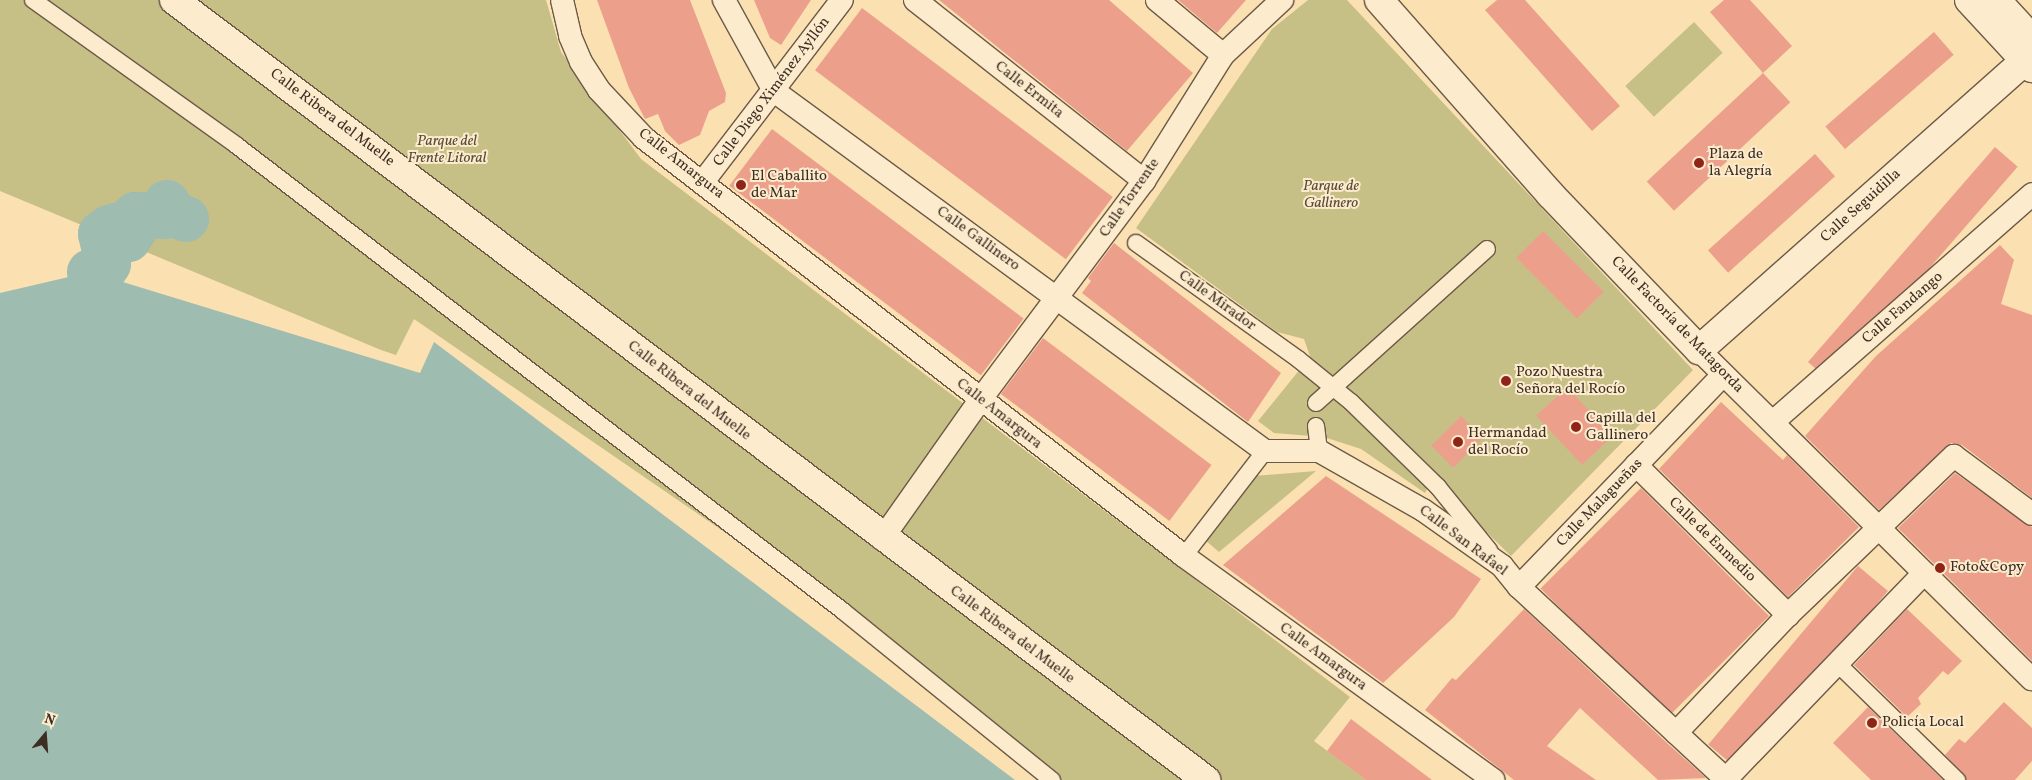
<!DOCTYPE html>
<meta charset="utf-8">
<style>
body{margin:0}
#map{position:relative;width:2032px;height:780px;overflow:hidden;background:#fbe0b1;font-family:Vollkorn,serif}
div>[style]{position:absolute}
.green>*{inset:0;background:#c6c087;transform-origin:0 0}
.water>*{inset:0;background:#9fbcb0}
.river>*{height:46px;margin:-23px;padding:0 23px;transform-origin:23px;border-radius:23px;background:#9fbcb0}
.building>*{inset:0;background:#eca08b;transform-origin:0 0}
.roads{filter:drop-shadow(1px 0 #6c5a47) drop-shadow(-1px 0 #6c5a47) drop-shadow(0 1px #6c5a47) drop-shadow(0 -1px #6c5a47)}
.pedestrian>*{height:16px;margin:-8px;padding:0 8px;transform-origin:8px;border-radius:8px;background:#fcebcc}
.minor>*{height:22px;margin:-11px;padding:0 11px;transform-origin:11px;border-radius:11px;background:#fcebcc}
.tertiary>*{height:28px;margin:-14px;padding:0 14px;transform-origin:14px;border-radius:14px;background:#fcebcc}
.dots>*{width:14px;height:14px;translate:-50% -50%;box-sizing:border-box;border:2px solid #fcebcc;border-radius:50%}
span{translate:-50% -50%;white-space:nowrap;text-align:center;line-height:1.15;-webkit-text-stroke:4px #fcebcc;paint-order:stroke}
.street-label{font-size:15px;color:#3d2e24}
.park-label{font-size:15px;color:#584b38;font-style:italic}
.poi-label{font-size:15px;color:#3d2e24}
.left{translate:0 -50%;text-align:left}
.north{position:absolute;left:20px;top:710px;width:50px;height:50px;-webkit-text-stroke:4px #fcebcc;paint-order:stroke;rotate:18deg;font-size:14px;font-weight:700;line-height:20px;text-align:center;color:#3d2e24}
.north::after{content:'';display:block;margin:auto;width:18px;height:22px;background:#3d2e24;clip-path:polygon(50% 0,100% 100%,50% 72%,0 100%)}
</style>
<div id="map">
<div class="green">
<i style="clip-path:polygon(0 0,546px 0,561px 52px,641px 159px,1350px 697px,1314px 741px,1366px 780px,1058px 780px,924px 669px,414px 319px,396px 355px,381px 350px,0 191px)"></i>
<i style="clip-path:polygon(1308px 0,1347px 0,1693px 370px,1511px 556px,1312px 362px,1304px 339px,1277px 332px,1136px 228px,1272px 29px)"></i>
<i style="left:1694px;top:22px;width:42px;height:94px;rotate:47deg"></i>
<i style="clip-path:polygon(1301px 368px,1430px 483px,1425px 493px,1361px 449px,1324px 437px,1274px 433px,1258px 421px)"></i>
<i style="clip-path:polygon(1316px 471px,1219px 552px,1205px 540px,1254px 476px)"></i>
</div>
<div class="water">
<i style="clip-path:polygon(90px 272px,420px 373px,434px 342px,1015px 780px,0 780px,0 293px)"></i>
</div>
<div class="river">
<i style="left:90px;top:272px;width:14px;rotate:-8deg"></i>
<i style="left:104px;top:270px;width:7px;rotate:-56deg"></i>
<i style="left:108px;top:264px;width:31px;rotate:-103deg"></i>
<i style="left:101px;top:234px;width:10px;rotate:-37deg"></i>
<i style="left:109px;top:228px;width:7px;rotate:-16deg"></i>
<i style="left:116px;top:226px;width:18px;rotate:47deg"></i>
<i style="left:128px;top:239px;width:11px;rotate:-56deg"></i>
<i style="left:134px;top:230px;width:15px;rotate:-86deg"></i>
<i style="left:135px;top:215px;width:30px;rotate:2deg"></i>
<i style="left:165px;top:216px;width:13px;rotate:-81deg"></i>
<i style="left:167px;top:203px;width:13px;rotate:61deg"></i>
<i style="left:173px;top:214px;width:14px;rotate:21deg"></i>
</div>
<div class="building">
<i style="clip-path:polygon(597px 0,690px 0,726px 93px,725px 102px,709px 111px,700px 135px,679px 145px,665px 131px,658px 114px,645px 119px,629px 88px)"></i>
<i style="clip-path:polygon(754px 0,811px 0,781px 45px,770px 38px)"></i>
<i style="clip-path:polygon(939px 0,1109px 0,1193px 73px,1127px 151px)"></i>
<i style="clip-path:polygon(1178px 0,1246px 0,1217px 33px)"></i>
<i style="clip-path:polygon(1497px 0,1525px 0,1620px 106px,1592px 131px,1485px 10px)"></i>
<i style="clip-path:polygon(1724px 0,1750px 0,1792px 46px,1763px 73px,1710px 12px)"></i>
<i style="left:862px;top:8px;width:314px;height:78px;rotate:37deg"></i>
<i style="left:1934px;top:32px;width:30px;height:144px;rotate:49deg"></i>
<i style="left:1763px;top:73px;width:40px;height:159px;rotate:47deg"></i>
<i style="left:772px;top:129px;width:315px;height:71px;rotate:37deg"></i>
<i style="left:1995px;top:147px;width:30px;height:285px;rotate:41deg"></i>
<i style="left:1815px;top:154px;width:30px;height:144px;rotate:48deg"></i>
<i style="left:1543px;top:231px;width:86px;height:38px;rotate:45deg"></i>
<i style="clip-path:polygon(1114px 243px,1281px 373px,1248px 422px,1082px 293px,1091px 281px,1088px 278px)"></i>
<i style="clip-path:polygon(2000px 245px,2014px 260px,2001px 304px,2032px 315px,2032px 498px,1962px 445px,1951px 443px,1879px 510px,1805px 436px,1876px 356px)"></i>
<i style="left:1043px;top:338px;width:211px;height:70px;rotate:37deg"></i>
<i style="left:1567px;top:387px;width:67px;height:42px;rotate:47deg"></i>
<i style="clip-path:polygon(1721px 402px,1783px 460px,1787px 455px,1859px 527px,1788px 597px,1659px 469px)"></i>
<i style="left:1461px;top:416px;width:31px;height:42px;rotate:45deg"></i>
<i style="clip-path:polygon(1955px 473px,2032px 527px,2032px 661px,1898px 528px)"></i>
<i style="clip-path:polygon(1326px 476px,1481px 579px,1454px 617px,1383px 683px,1223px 565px)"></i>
<i style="left:1641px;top:488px;width:181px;height:142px;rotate:45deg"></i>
<i style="left:1858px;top:566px;width:39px;height:233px;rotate:40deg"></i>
<i style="clip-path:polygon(1524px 609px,1667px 743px,1706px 778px,1658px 780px,1580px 708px,1547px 746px,1596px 780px,1514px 780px,1425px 710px,1452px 678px,1456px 680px)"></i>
<i style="clip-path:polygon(1907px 609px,1962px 661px,1948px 675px,1943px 671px,1918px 698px,1921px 704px,1907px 717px,1854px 665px)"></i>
<i style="clip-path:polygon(2004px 702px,2032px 728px,2032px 761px,2015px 780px,1967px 780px,1945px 755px,1959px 739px,1965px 743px)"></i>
<i style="clip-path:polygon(1868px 707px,1943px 780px,1871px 780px,1833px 743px)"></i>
<i style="clip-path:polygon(1351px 719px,1432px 780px,1366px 780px,1327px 751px)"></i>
</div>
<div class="roads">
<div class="pedestrian">
<i style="left:33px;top:0;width:249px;rotate:35.5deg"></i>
<i style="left:236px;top:145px;width:765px;rotate:37.51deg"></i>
<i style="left:843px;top:611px;width:269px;rotate:39deg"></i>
<i style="left:1136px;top:243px;width:199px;rotate:35.6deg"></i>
<i style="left:1298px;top:359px;width:68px;rotate:39.1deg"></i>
<i style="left:1351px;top:402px;width:122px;rotate:44.3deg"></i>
<i style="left:1438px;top:487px;width:81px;rotate:51deg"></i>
<i style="left:1316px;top:403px;width:230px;rotate:-42deg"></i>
<i style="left:1316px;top:426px;width:25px;rotate:83deg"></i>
<i style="left:1184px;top:556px;width:133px;rotate:-52.4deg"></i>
<i style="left:1837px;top:663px;width:168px;rotate:44.3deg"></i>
</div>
<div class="minor">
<i style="left:562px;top:0;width:37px;rotate:77deg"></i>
<i style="left:570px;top:36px;width:28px;rotate:67deg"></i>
<i style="left:581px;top:62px;width:33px;rotate:57deg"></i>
<i style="left:599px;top:90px;width:66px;rotate:46.8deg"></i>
<i style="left:644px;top:138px;width:683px;rotate:37.74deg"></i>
<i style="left:1184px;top:556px;width:382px;rotate:35.9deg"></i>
<i style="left:724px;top:0;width:104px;rotate:61.2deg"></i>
<i style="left:774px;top:91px;width:609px;rotate:36.25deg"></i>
<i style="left:1265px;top:451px;width:54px"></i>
<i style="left:1319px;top:451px;width:120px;rotate:29.6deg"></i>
<i style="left:1423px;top:510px;width:97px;rotate:35.3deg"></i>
<i style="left:1502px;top:566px;width:27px;rotate:51deg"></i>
<i style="left:1519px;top:587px;width:284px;rotate:42.9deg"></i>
<i style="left:915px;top:0;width:292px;rotate:38.3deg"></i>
<i style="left:1157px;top:0;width:86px;rotate:39.8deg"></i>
<i style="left:702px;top:183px;width:230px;rotate:-52.6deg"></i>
<i style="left:1699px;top:350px;width:468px;rotate:44.7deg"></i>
<i style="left:1774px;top:421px;width:344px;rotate:-41.3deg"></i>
<i style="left:1636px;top:465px;width:214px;rotate:44.6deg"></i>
<i style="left:882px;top:539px;width:170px;rotate:-54.8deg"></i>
<i style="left:980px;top:400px;width:274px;rotate:-53.2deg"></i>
<i style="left:1144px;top:181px;width:149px;rotate:-57.9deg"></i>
<i style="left:1223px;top:55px;width:81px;rotate:-43deg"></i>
<i style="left:1519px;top:587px;width:293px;rotate:-46.1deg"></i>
<i style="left:1676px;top:733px;width:163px;rotate:-46.5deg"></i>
<i style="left:1788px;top:615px;width:230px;rotate:-43.8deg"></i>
<i style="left:1954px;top:456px;width:97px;rotate:36.6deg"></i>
<i style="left:1726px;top:779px;width:286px;rotate:-46.1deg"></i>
</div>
<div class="tertiary">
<i style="left:174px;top:0;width:1294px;rotate:37.08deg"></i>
<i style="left:1379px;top:0;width:259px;rotate:48.6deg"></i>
<i style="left:1550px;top:194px;width:216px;rotate:46.3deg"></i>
<i style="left:1699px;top:350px;width:433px;rotate:-41.6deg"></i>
<i style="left:1969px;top:0;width:93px;rotate:47.2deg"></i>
<i style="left:1996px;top:0;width:53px;rotate:47.3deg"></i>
</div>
</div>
<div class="dots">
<i style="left:1699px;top:163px;background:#8f2418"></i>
<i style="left:741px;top:185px;background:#8f2418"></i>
<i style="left:1506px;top:381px;background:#8f2418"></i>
<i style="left:1576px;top:427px;background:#8f2418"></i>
<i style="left:1458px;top:442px;background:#8f2418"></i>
<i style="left:1940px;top:568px;background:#8f2418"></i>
<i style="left:1872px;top:723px;background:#8f2418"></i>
</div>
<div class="street-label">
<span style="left:1029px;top:90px;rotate:38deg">Calle Ermita</span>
<span style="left:772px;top:92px;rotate:-53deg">Calle Diego Ximénez Ayllón</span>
<span style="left:332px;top:118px;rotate:37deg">Calle Ribera del Muelle</span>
<span style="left:681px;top:164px;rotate:38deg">Calle Amargura</span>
<span style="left:1130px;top:198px;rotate:-55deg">Calle Torrente</span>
<span style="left:1861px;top:206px;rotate:-42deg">Calle Seguidilla</span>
<span style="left:978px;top:239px;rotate:36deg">Calle Gallinero</span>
<span style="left:1217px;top:301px;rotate:36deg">Calle Mirador</span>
<span style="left:1903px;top:308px;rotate:-41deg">Calle Fandango</span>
<span style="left:1677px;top:325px;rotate:46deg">Calle Factoría de Matagorda</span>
<span style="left:689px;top:391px;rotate:38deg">Calle Ribera del Muelle</span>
<span style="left:999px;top:414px;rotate:38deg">Calle Amargura</span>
<span style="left:1600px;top:503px;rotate:-46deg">Calle Malagueñas</span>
<span style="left:1712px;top:540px;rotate:44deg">Calle de Enmedio</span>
<span style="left:1463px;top:541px;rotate:37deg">Calle San Rafael</span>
<span style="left:1012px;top:635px;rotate:37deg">Calle Ribera del Muelle</span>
<span style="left:1323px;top:657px;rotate:36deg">Calle Amargura</span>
</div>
<div class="park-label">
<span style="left:447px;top:150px">Parque del<br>Frente Litoral</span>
<span style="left:1331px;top:195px">Parque de<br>Gallinero</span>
</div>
<div class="poi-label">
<span class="left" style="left:1709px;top:163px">Plaza de<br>la Alegría</span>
<span class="left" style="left:751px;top:185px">El Caballito<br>de Mar</span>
<span class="left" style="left:1516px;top:381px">Pozo Nuestra<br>Señora del Rocío</span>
<span class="left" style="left:1586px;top:427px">Capilla del<br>Gallinero</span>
<span class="left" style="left:1468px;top:442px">Hermandad<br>del Rocío</span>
<span class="left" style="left:1950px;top:568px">Foto&amp;Copy</span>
<span class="left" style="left:1882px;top:723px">Policía Local</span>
</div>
<div class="north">N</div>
</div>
